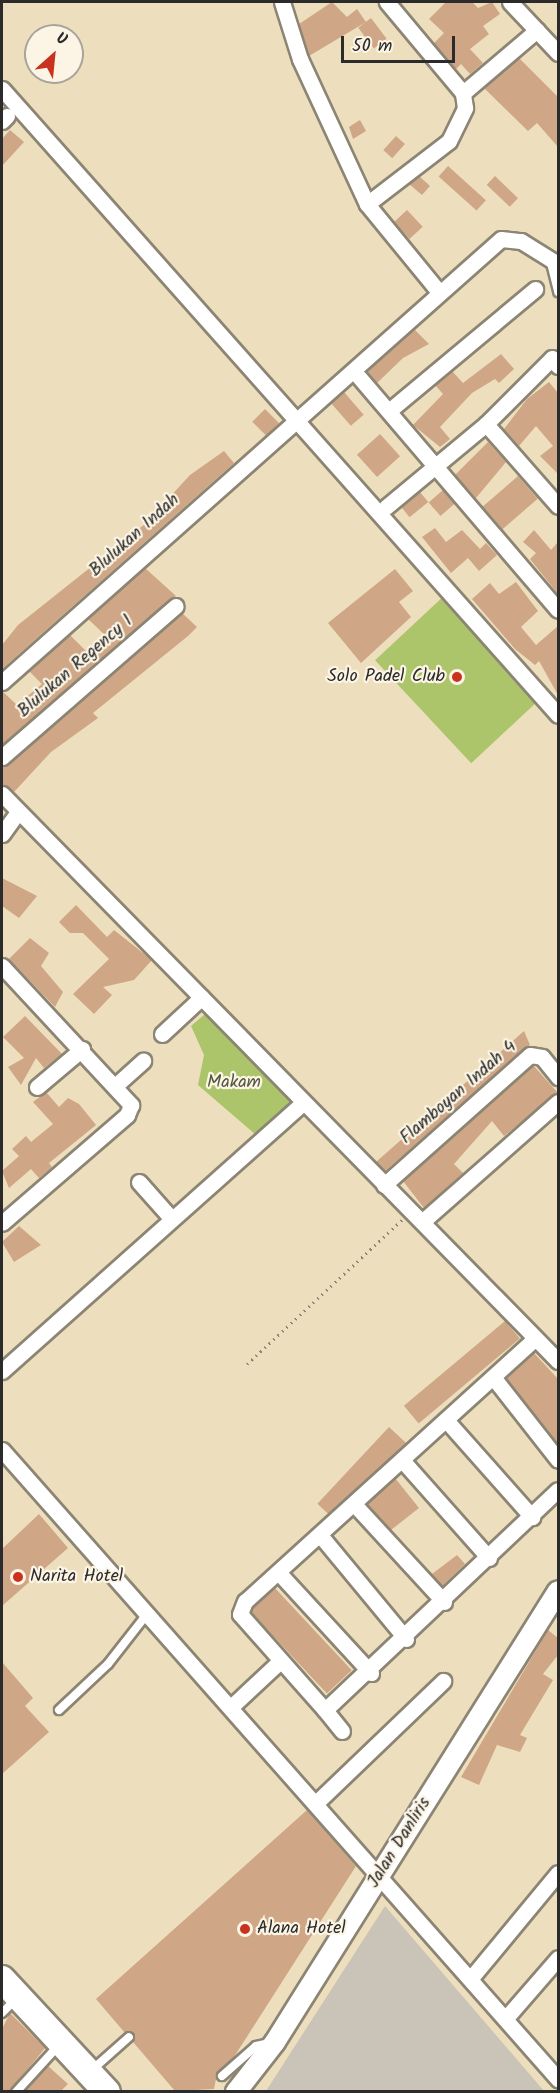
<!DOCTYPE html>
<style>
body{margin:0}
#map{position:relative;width:560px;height:2093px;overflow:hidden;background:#eddfbd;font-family:Kalam,sans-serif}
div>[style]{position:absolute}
.industrial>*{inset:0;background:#c9c3b8}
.green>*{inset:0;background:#acc56a;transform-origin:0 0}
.building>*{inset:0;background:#cfa686;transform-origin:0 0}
.path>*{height:3px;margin-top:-1.5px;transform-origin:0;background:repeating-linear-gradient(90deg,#8c8574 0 1.5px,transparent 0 6px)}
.roads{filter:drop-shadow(2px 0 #8c8574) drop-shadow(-2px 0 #8c8574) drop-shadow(0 2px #8c8574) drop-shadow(0 -2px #8c8574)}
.service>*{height:8px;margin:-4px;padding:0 4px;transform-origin:4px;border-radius:4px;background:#fff}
.minor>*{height:15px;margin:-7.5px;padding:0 7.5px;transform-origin:7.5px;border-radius:7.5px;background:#fff}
.tertiary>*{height:20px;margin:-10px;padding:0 10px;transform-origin:10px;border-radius:10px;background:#fff}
.trunk>*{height:26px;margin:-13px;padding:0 13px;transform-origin:13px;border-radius:13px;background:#fff}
.dots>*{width:16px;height:16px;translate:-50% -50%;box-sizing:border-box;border:3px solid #fcf5e5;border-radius:50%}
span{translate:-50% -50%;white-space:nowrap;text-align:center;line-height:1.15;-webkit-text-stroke:4.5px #fcf5e5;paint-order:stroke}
.street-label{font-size:18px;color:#2b2b2b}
.poi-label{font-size:18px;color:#2b2b2b}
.right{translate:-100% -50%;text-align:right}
.left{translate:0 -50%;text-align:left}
.park-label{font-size:18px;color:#52593e}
.frame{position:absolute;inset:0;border:3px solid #2b2b2b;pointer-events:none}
.north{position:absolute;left:24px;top:24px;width:60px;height:60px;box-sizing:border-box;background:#fcf5e5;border:2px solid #a8a49b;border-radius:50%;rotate:27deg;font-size:16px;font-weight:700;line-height:24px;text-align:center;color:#2b2b2b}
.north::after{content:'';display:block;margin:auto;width:21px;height:27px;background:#c8321e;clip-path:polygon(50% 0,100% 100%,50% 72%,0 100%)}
.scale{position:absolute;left:341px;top:36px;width:114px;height:27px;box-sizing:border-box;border:3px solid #2b2b2b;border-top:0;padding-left:8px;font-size:18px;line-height:21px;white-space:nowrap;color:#2b2b2b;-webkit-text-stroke:4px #fcf5e5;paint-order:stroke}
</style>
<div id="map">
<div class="industrial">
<i style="clip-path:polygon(385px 1906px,544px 2091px,266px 2091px)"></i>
</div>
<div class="green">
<i style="left:446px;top:594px;width:141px;height:97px;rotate:47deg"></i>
<i style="clip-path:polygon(205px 1014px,289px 1098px,290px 1105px,256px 1135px,198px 1085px,204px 1055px,191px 1026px)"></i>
</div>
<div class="building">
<i style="clip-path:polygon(332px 2px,347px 17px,357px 9px,366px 22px,309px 56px,299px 24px)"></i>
<i style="clip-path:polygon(446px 2px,472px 2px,478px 8px,492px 2px,500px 14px,483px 26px,489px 34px,470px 49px,483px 63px,470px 74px,461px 64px,456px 69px,434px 43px,444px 33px,429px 19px)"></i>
<i style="left:371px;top:18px;width:26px;height:16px;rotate:53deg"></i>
<i style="clip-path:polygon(519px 58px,558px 97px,558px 147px,537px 123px,528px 131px,484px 88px)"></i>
<i style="clip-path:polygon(360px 120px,366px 131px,353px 139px,349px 127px)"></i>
<i style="clip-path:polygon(10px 130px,24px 142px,2px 166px,2px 139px)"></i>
<i style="left:396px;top:136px;width:12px;height:19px;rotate:42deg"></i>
<i style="left:448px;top:166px;width:51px;height:14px;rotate:42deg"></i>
<i style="clip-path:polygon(419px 176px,430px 186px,422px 195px,409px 184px)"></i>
<i style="left:495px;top:176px;width:32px;height:12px;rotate:44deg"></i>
<i style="left:407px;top:210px;width:23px;height:18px;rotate:47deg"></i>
<i style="clip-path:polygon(414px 329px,429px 344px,403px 358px,377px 383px,367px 371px)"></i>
<i style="clip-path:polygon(501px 354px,514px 369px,499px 383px,495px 379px,472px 393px,440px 427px,450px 439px,440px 447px,413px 425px,443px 394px,435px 385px,452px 371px,463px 383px)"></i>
<i style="clip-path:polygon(549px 382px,558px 393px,558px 474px,540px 456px,553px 446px,536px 426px,519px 446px,504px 429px,527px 399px)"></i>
<i style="left:344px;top:392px;width:30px;height:17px;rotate:49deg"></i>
<i style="left:265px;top:409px;width:20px;height:18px;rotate:45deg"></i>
<i style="left:380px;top:434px;width:30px;height:31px;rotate:48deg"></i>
<i style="clip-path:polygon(488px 442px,506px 462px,476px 498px,455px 475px)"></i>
<i style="clip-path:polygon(224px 451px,234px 463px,2px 669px,2px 645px,18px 625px,145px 524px,190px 475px)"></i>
<i style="left:518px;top:476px;width:30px;height:47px;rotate:49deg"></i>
<i style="left:443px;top:490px;width:18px;height:19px;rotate:49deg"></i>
<i style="left:420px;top:492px;width:13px;height:24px;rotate:51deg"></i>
<i style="clip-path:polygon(435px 528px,446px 542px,462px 530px,480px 549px,486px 543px,497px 555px,479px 571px,468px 558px,451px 573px,422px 537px)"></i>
<i style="clip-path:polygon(534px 530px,551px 550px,558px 542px,558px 594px,530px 559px,536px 553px,523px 542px)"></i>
<i style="clip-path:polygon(145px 568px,176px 596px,2px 745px,2px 691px,17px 705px,42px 684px,29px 671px,70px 635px,86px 651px,106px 636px,88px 619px)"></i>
<i style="clip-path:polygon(395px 569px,413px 591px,399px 602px,411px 617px,361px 663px,328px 623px)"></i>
<i style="clip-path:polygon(516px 582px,538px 611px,521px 627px,536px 645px,558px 626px,558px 695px,539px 661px,535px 665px,515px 649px,472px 599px,490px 583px,499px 594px)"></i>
<i style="clip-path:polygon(182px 613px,197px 627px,188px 636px,93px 713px,98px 718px,51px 752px,14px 792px,2px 784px,2px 766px)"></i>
<i style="clip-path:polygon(2px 878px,37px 896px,19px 918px,2px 906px)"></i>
<i style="clip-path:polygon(76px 905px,107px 937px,114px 930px,152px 960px,134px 980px,103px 987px,112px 995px,94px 1014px,73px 994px,109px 959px,83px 933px,70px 933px,59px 922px)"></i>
<i style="clip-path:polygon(30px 938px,49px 953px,41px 966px,63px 992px,55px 1007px,9px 959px)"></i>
<i style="clip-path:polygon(25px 1016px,62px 1054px,44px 1068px,36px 1058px,21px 1085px,8px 1067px,24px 1058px,3px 1037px)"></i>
<i style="clip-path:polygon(524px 1031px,530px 1045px,385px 1171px,376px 1162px)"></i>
<i style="clip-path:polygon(533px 1065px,558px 1093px,504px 1136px,492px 1121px,454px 1164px,463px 1173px,424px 1208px,403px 1181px)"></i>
<i style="clip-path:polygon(46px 1092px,59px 1107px,68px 1098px,79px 1104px,96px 1125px,49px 1163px,52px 1167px,39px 1178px,31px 1169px,9px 1188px,2px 1171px,19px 1156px,12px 1149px,26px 1136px,31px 1142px,53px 1124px,33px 1102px)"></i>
<i style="clip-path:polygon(19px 1226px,41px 1245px,14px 1262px,2px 1242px)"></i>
<i style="left:505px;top:1321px;width:23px;height:132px;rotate:50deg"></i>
<i style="clip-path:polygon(534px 1353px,558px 1379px,558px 1445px,506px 1378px)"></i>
<i style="left:389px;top:1427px;width:23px;height:105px;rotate:43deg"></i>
<i style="clip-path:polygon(395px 1478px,419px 1508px,391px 1530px,367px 1504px)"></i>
<i style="clip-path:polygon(39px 1514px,68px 1548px,2px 1606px,2px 1549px)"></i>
<i style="clip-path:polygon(457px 1555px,465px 1564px,442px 1586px,432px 1574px)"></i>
<i style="left:274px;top:1587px;width:114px;height:34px;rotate:47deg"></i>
<i style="clip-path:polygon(548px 1630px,558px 1638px,558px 1655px,543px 1674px,553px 1680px,520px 1735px,527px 1738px,520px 1752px,497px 1745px,479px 1785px,461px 1777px)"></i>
<i style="clip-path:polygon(2px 1662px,33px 1698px,25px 1706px,49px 1732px,2px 1774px)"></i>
<i style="clip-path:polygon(307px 1810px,356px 1866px,234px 2057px,217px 2074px,214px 2089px,175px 2091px,133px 2042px,134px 2034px,125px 2033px,96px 1999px)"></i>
<i style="clip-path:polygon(10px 2013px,45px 2048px,10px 2091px,2px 2091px,2px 2029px)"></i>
<i style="clip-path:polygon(48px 2066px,68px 2084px,61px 2091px,25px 2091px)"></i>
</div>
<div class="path">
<i style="left:247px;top:1364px;width:212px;rotate:-42.9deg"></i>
</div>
<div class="roads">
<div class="service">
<i style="left:551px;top:263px;width:30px;rotate:76deg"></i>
<i style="left:59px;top:1710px;width:67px;rotate:-43.2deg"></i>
<i style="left:108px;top:1664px;width:63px;rotate:-52deg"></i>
<i style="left:2px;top:2013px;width:18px;rotate:-45deg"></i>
<i style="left:93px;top:2069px;width:48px;rotate:-41.6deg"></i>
<i style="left:222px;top:2076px;width:45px;rotate:-41.4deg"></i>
<i style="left:256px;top:2046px;width:13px;rotate:-13deg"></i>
<i style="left:16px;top:2092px;width:62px;rotate:-47.6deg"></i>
</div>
<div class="minor">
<i style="left:282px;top:2px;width:60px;rotate:72.5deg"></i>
<i style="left:300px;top:59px;width:160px;rotate:65.2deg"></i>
<i style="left:367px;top:204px;width:114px;rotate:50.7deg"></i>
<i style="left:510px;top:2px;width:70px;rotate:46.7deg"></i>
<i style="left:2px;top:89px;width:837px;rotate:48.39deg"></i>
<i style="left:463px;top:93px;width:97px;rotate:-40.4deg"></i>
<i style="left:2px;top:121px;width:7px;rotate:-45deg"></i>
<i style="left:367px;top:204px;width:103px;rotate:-37.5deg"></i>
<i style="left:449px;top:141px;width:37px;rotate:-64deg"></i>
<i style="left:465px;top:108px;width:15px;rotate:-98deg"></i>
<i style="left:463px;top:93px;width:119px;rotate:-129.9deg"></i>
<i style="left:359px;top:377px;width:306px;rotate:49.5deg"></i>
<i style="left:390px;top:410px;width:189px;rotate:-39.8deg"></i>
<i style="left:486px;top:424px;width:109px;rotate:48.7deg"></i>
<i style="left:386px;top:507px;width:130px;rotate:-39.7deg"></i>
<i style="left:486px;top:424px;width:93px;rotate:-45deg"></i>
<i style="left:552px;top:358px;width:10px;rotate:53deg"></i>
<i style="left:2px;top:682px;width:667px;rotate:-41.6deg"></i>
<i style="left:501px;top:239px;width:20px;rotate:6deg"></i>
<i style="left:521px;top:241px;width:44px;rotate:31.9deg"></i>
<i style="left:2px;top:757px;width:230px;rotate:-41deg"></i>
<i style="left:2px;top:794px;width:794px;rotate:45.56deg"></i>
<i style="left:2px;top:834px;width:27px;rotate:-54deg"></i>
<i style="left:2px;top:966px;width:190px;rotate:47.1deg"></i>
<i style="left:131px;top:1105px;width:11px;rotate:112deg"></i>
<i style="left:127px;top:1115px;width:165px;rotate:139.2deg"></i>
<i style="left:162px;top:1034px;width:54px;rotate:-42.8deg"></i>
<i style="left:115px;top:1086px;width:38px;rotate:-42deg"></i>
<i style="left:37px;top:1087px;width:59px;rotate:-40.2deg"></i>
<i style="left:139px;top:1182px;width:48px;rotate:48.4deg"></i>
<i style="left:384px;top:1185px;width:195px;rotate:-41.7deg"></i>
<i style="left:530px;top:1055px;width:12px;rotate:9deg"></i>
<i style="left:542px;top:1057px;width:26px;rotate:51deg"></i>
<i style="left:423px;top:1221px;width:180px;rotate:-41.4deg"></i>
<i style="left:530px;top:1343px;width:384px;rotate:137.8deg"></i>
<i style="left:245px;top:1601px;width:14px;rotate:111deg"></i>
<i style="left:240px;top:1614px;width:128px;rotate:48.5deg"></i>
<i style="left:325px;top:1710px;width:320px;rotate:-43.4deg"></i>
<i style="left:2px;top:1371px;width:403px;rotate:-41.7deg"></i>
<i style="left:493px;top:1377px;width:105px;rotate:51.9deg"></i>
<i style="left:446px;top:1420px;width:130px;rotate:48.4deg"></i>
<i style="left:2px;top:1450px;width:840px;rotate:48.53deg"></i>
<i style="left:402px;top:1460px;width:131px;rotate:48.4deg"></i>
<i style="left:354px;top:1504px;width:133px;rotate:47.4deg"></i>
<i style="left:320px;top:1535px;width:135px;rotate:50.4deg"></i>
<i style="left:279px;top:1573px;width:136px;rotate:47.4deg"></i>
<i style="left:231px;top:1707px;width:64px;rotate:-43.1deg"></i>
<i style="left:325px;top:1710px;width:27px;rotate:51deg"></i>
<i style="left:317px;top:1802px;width:175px;rotate:-43.8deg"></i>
<i style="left:471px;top:1978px;width:136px;rotate:-50.4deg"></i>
<i style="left:506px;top:2018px;width:79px;rotate:-49.1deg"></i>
</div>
<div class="tertiary">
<i style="left:236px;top:2092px;width:63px;rotate:-52deg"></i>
<i style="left:275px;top:2042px;width:532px;rotate:-57.89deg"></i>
</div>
<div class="trunk">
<i style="left:2px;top:1979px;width:154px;rotate:47.1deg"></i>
</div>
</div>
<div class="dots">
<i style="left:457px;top:677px;background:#c8321e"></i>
<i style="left:18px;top:1577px;background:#c8321e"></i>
<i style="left:245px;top:1929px;background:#c8321e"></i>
</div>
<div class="street-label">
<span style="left:135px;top:536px;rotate:-42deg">Blulukan Indah</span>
<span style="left:76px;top:667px;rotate:-41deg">Blulukan Regency 1</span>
<span style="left:459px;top:1093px;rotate:-41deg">Flamboyan Indah 4</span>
<span style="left:400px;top:1843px;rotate:-58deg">Jalan Danliris</span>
</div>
<div class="poi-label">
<span class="right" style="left:445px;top:677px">Solo Padel Club</span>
<span class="left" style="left:30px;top:1577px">Narita Hotel</span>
<span class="left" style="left:257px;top:1929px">Alana Hotel</span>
</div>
<div class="park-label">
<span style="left:234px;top:1083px">Makam</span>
</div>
<div class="frame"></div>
<div class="north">U</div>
<div class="scale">50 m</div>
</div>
